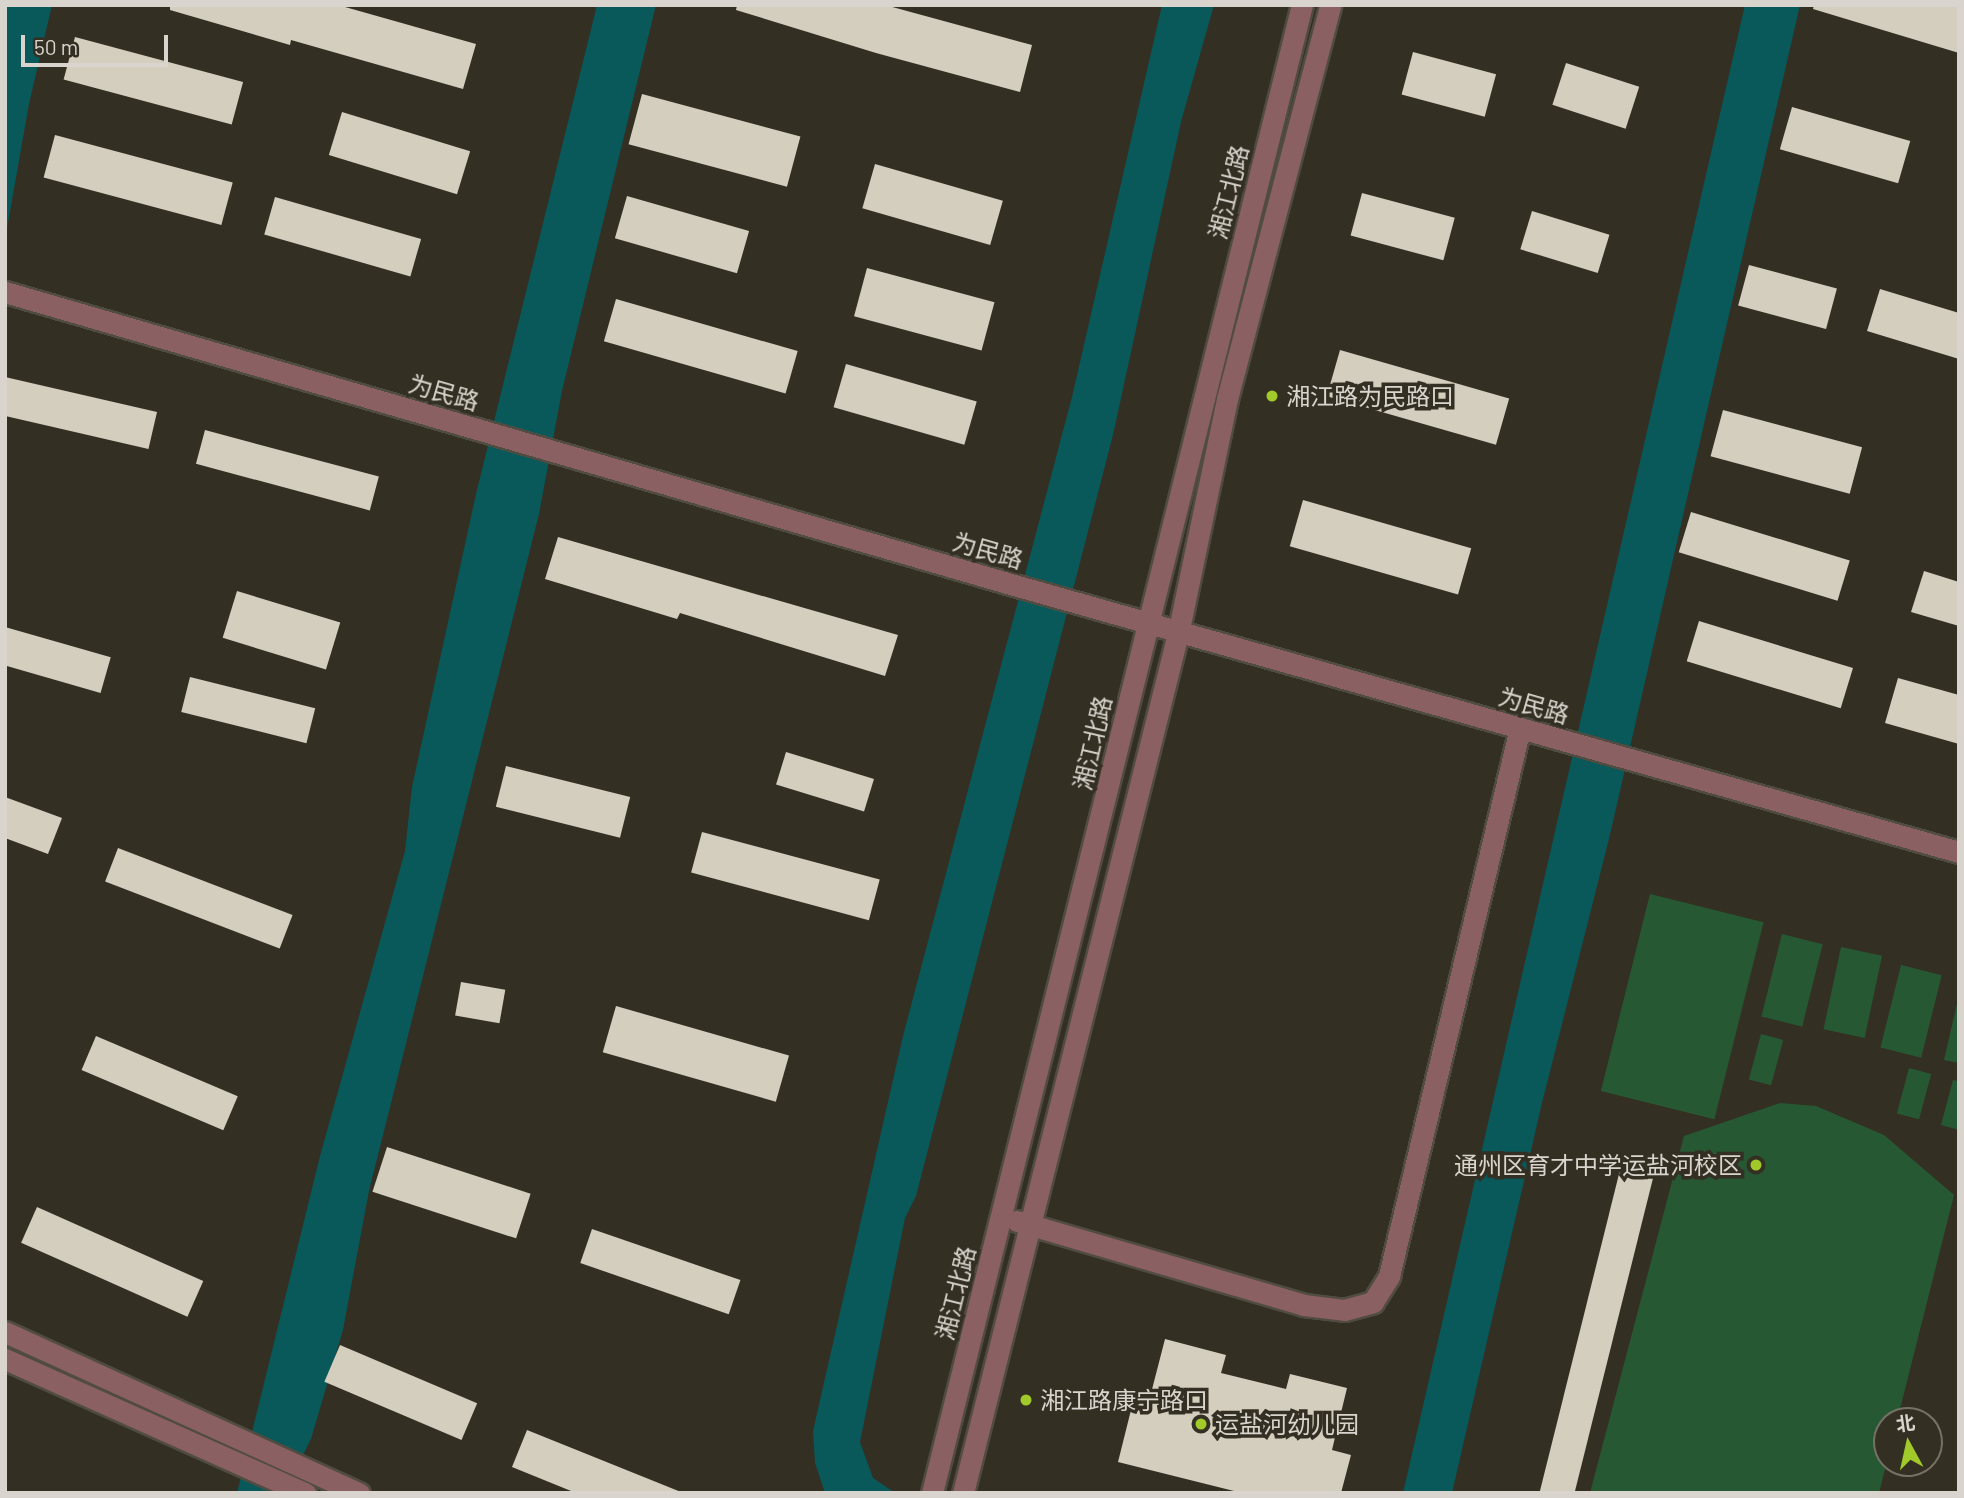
<!DOCTYPE html>
<meta charset="utf-8">
<style>
body{margin:0}
#map{position:relative;width:1964px;height:1498px;overflow:hidden;background:#342f23;font-family:Barlow,"Noto Sans SC",sans-serif}
div>[style]{position:absolute}
.green>*{inset:0;background:#275834;transform-origin:0 0}
.water>*{inset:0;background:#09585a}
.building>*{inset:0;background:#d4cebf;transform-origin:0 0}
.roads{filter:drop-shadow(2px 0 #514c42) drop-shadow(-2px 0 #514c42) drop-shadow(0 2px #514c42) drop-shadow(0 -2px #514c42)}
.secondary>*{height:21px;margin:-10.5px;padding:0 10.5px;transform-origin:10.5px;border-radius:10.5px;background:#8a6063}
.dots>*{width:19px;height:19px;translate:-50% -50%;box-sizing:border-box;border:4px solid #342f23;border-radius:50%}
span{translate:-50% -50%;white-space:nowrap;text-align:center;line-height:1.15;-webkit-text-stroke:7px #342f23;paint-order:stroke}
.street-label{font-size:24px;color:#d9d5ce}
.poi-label{font-size:24px;color:#d9d5ce}
.left{translate:0 -50%;text-align:left}
.right{translate:-100% -50%;text-align:right}
.frame{position:absolute;inset:0;border:7px solid #d9d5ce;pointer-events:none}
.north{position:absolute;left:1873px;top:1407px;width:70px;height:70px;box-sizing:border-box;background:#342f23;border:2px solid #767167;border-radius:50%;rotate:352deg;font-size:19px;font-weight:700;line-height:28px;text-align:center;color:#d9d5ce}
.north::after{content:'';display:block;margin:auto;width:24px;height:32px;background:#a1c929;clip-path:polygon(50% 0,100% 100%,50% 72%,0 100%)}
.scale{position:absolute;left:21px;top:35px;width:147px;height:32px;box-sizing:border-box;border:4px solid #d9d5ce;border-top:0;padding-left:9px;font-size:21px;line-height:24px;white-space:nowrap;color:#d9d5ce;-webkit-text-stroke:5px #342f23;paint-order:stroke}
</style>
<div id="map">
<div class="green">
<i style="left:1650px;top:894px;width:117px;height:203px;rotate:14deg"></i>
<i style="left:1782px;top:934px;width:42px;height:85px;rotate:14deg"></i>
<i style="left:1841px;top:947px;width:42px;height:84px;rotate:12deg"></i>
<i style="left:1901px;top:965px;width:42px;height:85px;rotate:14deg"></i>
<i style="clip-path:polygon(1959px 995px,1959px 1063px,1944px 1060px)"></i>
<i style="left:1761px;top:1034px;width:23px;height:47px;rotate:15deg"></i>
<i style="left:1909px;top:1068px;width:23px;height:47px;rotate:15deg"></i>
<i style="clip-path:polygon(1953px 1080px,1959px 1081px,1959px 1130px,1941px 1125px)"></i>
<i style="clip-path:polygon(1780px 1103px,1816px 1106px,1884px 1135px,1954px 1195px,1897px 1421px,1887px 1421px,1887px 1461px,1879px 1493px,1590px 1493px,1684px 1136px)"></i>
</div>
<div class="water">
<i style="clip-path:polygon(5px 5px,52px 5px,29px 104px,5px 240px)"></i>
<i style="clip-path:polygon(597px 5px,656px 5px,562px 391px,539px 514px,369px 1191px,343px 1330px,311px 1439px,284px 1493px,237px 1493px,320px 1156px,405px 851px,412px 787px,476px 494px)"></i>
<i style="clip-path:polygon(1162px 5px,1214px 5px,1181px 122px,1113px 435px,916px 1196px,905px 1218px,860px 1442px,873px 1478px,895px 1493px,825px 1493px,815px 1463px,813px 1431px,903px 1036px,1072px 397px)"></i>
<i style="clip-path:polygon(1745px 5px,1800px 5px,1609px 839px,1542px 1103px,1452px 1493px,1403px 1493px)"></i>
</div>
<div class="building">
<i style="clip-path:polygon(170px 5px,338px 5px,476px 44px,463px 89px,291px 40px,290px 45px,170px 10px)"></i>
<i style="clip-path:polygon(737px 5px,885px 5px,1032px 45px,1020px 92px,876px 53px,736px 10px)"></i>
<i style="clip-path:polygon(1814px 5px,1959px 5px,1959px 53px,1813px 9px)"></i>
<i style="left:75px;top:37px;width:174px;height:44px;rotate:15deg"></i>
<i style="left:1413px;top:52px;width:86px;height:44px;rotate:15deg"></i>
<i style="left:1566px;top:63px;width:77px;height:44px;rotate:18deg"></i>
<i style="left:642px;top:94px;width:164px;height:52px;rotate:15deg"></i>
<i style="left:1792px;top:107px;width:123px;height:44px;rotate:16deg"></i>
<i style="left:342px;top:112px;width:134px;height:45px;rotate:17deg"></i>
<i style="left:55px;top:135px;width:184px;height:44px;rotate:15deg"></i>
<i style="left:875px;top:164px;width:133px;height:46px;rotate:16deg"></i>
<i style="left:1362px;top:193px;width:96px;height:44px;rotate:15deg"></i>
<i style="left:627px;top:196px;width:127px;height:44px;rotate:16deg"></i>
<i style="left:275px;top:197px;width:152px;height:39px;rotate:16deg"></i>
<i style="left:1532px;top:211px;width:81px;height:40px;rotate:17deg"></i>
<i style="left:1749px;top:265px;width:91px;height:42px;rotate:15deg"></i>
<i style="left:867px;top:268px;width:132px;height:50px;rotate:15deg"></i>
<i style="clip-path:polygon(1880px 289px,1959px 313px,1959px 359px,1867px 331px)"></i>
<i style="left:616px;top:299px;width:189px;height:44px;rotate:16deg"></i>
<i style="left:1340px;top:350px;width:176px;height:48px;rotate:16deg"></i>
<i style="left:846px;top:364px;width:136px;height:45px;rotate:16deg"></i>
<i style="left:5px;top:377px;width:156px;height:38px;rotate:13deg"></i>
<i style="left:1723px;top:410px;width:144px;height:48px;rotate:15deg"></i>
<i style="left:205px;top:430px;width:180px;height:35px;rotate:15deg"></i>
<i style="left:1303px;top:500px;width:175px;height:48px;rotate:16deg"></i>
<i style="left:1691px;top:512px;width:166px;height:42px;rotate:17deg"></i>
<i style="clip-path:polygon(558px 537px,898px 635px,885px 676px,680px 613px,677px 619px,545px 579px)"></i>
<i style="clip-path:polygon(1924px 571px,1959px 582px,1959px 626px,1911px 612px)"></i>
<i style="left:237px;top:591px;width:108px;height:49px;rotate:17deg"></i>
<i style="left:1699px;top:621px;width:161px;height:42px;rotate:17deg"></i>
<i style="left:5px;top:627px;width:110px;height:37px;rotate:16deg"></i>
<i style="left:190px;top:677px;width:129px;height:36px;rotate:14deg"></i>
<i style="clip-path:polygon(1898px 678px,1959px 695px,1959px 744px,1885px 723px)"></i>
<i style="left:786px;top:752px;width:92px;height:34px;rotate:17deg"></i>
<i style="left:506px;top:766px;width:128px;height:42px;rotate:14deg"></i>
<i style="clip-path:polygon(5px 797px,62px 818px,48px 854px,5px 838px)"></i>
<i style="left:702px;top:832px;width:184px;height:42px;rotate:15deg"></i>
<i style="left:118px;top:848px;width:187px;height:36px;rotate:21deg"></i>
<i style="left:461px;top:982px;width:45px;height:34px;rotate:10deg"></i>
<i style="left:616px;top:1006px;width:180px;height:48px;rotate:16deg"></i>
<i style="left:96px;top:1036px;width:154px;height:37px;rotate:23deg"></i>
<i style="left:387px;top:1147px;width:151px;height:47px;rotate:18deg"></i>
<i style="left:1623px;top:1158px;width:34px;height:345px;rotate:14deg"></i>
<i style="left:37px;top:1207px;width:182px;height:39px;rotate:24deg"></i>
<i style="left:592px;top:1229px;width:157px;height:36px;rotate:19deg"></i>
<i style="clip-path:polygon(1165px 1339px,1226px 1355px,1221px 1373px,1286px 1389px,1290px 1374px,1347px 1388px,1332px 1450px,1351px 1455px,1341px 1493px,1242px 1493px,1118px 1462px,1134px 1398px,1149px 1401px)"></i>
<i style="left:340px;top:1345px;width:149px;height:40px;rotate:23deg"></i>
<i style="clip-path:polygon(527px 1430px,681px 1492px,681px 1493px,576px 1493px,512px 1467px)"></i>
</div>
<div class="roads">
<div class="secondary">
<i style="left:5px;top:292px;width:1043px;rotate:16.19deg"></i>
<i style="left:1007px;top:583px;width:989px;rotate:15.78deg"></i>
<i style="left:1017px;top:1221px;width:299px;rotate:16.3deg"></i>
<i style="left:1304px;top:1305px;width:40px;rotate:7.1deg"></i>
<i style="left:1344px;top:1310px;width:30px;rotate:-15deg"></i>
<i style="left:1373px;top:1302px;width:31px;rotate:-58deg"></i>
<i style="left:1389px;top:1276px;width:563px;rotate:-76.56deg"></i>
<i style="left:5px;top:1332px;width:389px;rotate:24.5deg"></i>
<i style="left:5px;top:1359px;width:329px;rotate:24.1deg"></i>
<i style="left:932px;top:1493px;width:1533px;rotate:-76.04deg"></i>
<i style="left:963px;top:1493px;width:891px;rotate:-75.96deg"></i>
<i style="left:1179px;top:629px;width:235px;rotate:-78.2deg"></i>
<i style="left:1227px;top:399px;width:407px;rotate:-75.3deg"></i>
</div>
</div>
<div class="dots">
<i style="left:1272px;top:396px;background:#a1c929"></i>
<i style="left:1756px;top:1165px;background:#a1c929"></i>
<i style="left:1026px;top:1400px;background:#a1c929"></i>
<i style="left:1201px;top:1424px;background:#a1c929"></i>
</div>
<div class="street-label">
<span style="left:1228px;top:192px;rotate:-76deg">湘江北路</span>
<span style="left:444px;top:392px;rotate:16deg">为民路</span>
<span style="left:988px;top:550px;rotate:16deg">为民路</span>
<span style="left:1534px;top:705px;rotate:16deg">为民路</span>
<span style="left:1092px;top:743px;rotate:-77deg">湘江北路</span>
<span style="left:955px;top:1293px;rotate:-76deg">湘江北路</span>
</div>
<div class="poi-label">
<span class="left" style="left:1286px;top:396px">湘江路为民路口</span>
<span class="right" style="left:1742px;top:1165px">通州区育才中学运盐河校区</span>
<span class="left" style="left:1040px;top:1400px">湘江路康宁路口</span>
<span class="left" style="left:1215px;top:1424px">运盐河幼儿园</span>
</div>
<div class="frame"></div>
<div class="north">北</div>
<div class="scale">50 m</div>
</div>
